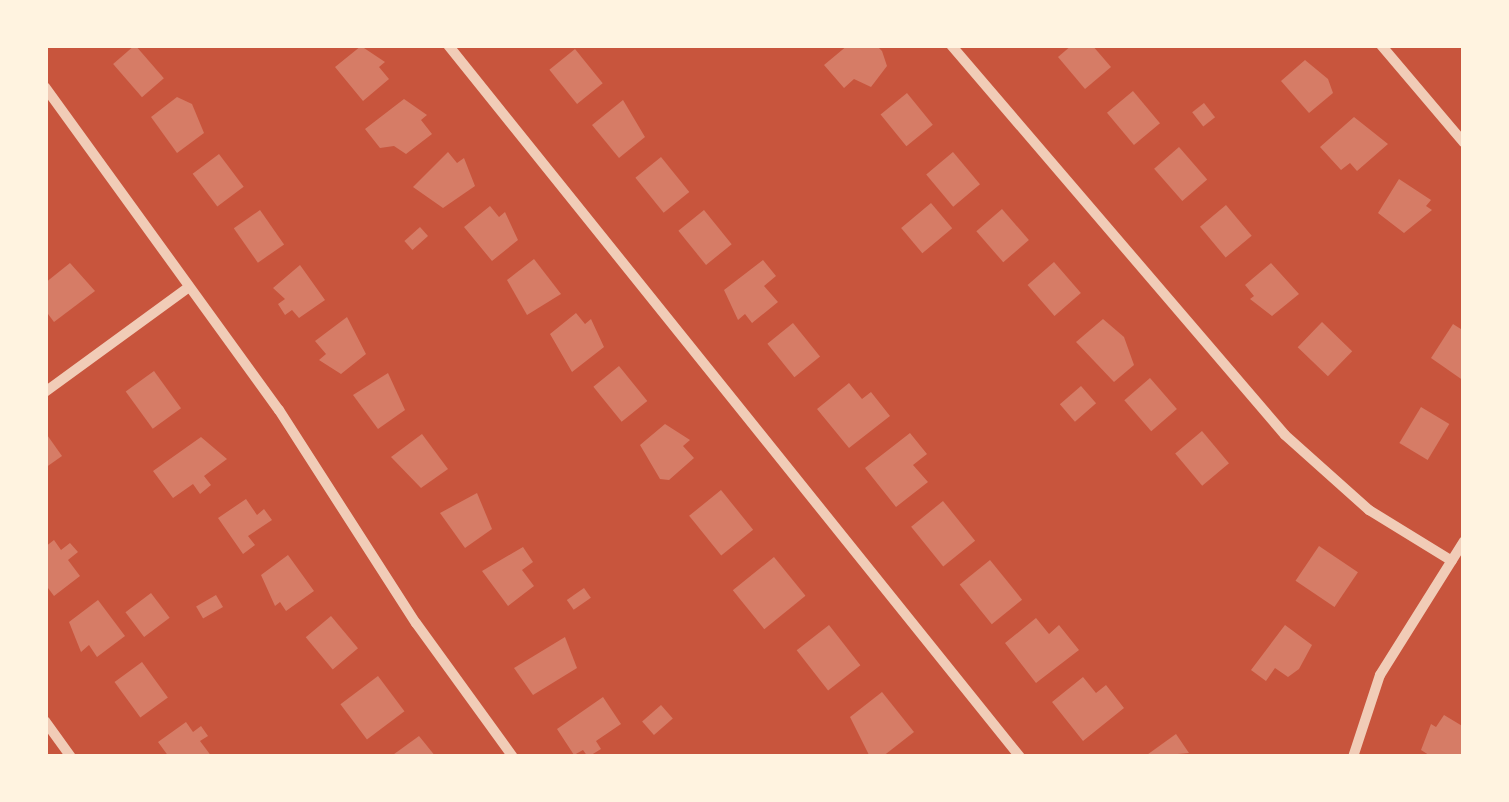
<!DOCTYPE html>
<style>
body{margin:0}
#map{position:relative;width:1509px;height:802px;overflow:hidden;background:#c8553d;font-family:"Titillium Web",sans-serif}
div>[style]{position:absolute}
.building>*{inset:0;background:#d67c66;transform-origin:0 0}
.minor>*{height:10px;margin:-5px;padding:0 5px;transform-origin:5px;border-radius:5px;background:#f1ccb7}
span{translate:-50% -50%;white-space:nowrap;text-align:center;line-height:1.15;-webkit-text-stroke:8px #fff3e0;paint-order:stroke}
.frame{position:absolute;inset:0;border:48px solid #fff3e0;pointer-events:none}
</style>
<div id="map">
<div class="building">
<i style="left:135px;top:45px;width:44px;height:29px;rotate:49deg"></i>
<i style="clip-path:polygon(848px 45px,876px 45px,882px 51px,887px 66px,871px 87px,854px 79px,844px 88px,824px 65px)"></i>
<i style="clip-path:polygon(1072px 45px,1092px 45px,1111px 67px,1085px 89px,1058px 57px)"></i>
<i style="clip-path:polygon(361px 46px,385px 62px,379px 67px,389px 79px,363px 101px,335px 67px)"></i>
<i style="left:575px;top:49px;width:44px;height:33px;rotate:51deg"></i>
<i style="clip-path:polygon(1305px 60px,1328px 79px,1333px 93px,1309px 113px,1281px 81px)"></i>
<i style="left:1133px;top:91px;width:42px;height:34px;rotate:50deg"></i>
<i style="left:907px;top:93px;width:41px;height:34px;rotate:51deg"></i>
<i style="clip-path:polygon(177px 97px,192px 104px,204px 133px,177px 153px,151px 117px)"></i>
<i style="clip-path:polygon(404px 99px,427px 115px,421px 120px,432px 134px,406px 154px,394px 146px,380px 148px,365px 129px)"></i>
<i style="clip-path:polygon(623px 100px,645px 137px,619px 158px,592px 125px)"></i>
<i style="left:1204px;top:103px;width:18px;height:15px;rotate:52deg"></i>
<i style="clip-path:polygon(1354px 117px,1388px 144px,1357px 171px,1350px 163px,1341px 170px,1320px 147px)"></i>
<i style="left:1179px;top:147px;width:43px;height:33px;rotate:49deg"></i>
<i style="clip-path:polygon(448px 152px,457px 163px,464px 158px,475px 186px,443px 208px,413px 187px)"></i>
<i style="left:953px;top:152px;width:42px;height:35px;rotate:50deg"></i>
<i style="left:219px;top:154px;width:41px;height:33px;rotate:53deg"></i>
<i style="left:661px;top:157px;width:45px;height:33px;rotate:51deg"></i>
<i style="clip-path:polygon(1399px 179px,1431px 200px,1426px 206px,1432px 210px,1404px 233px,1378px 213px)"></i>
<i style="left:931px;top:203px;width:33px;height:39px;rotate:50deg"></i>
<i style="left:1226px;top:205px;width:40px;height:34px;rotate:50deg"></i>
<i style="clip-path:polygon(490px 206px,499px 217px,505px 212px,518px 240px,492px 261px,464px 227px)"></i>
<i style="left:1002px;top:209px;width:41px;height:34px;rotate:49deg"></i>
<i style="left:260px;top:210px;width:42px;height:32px;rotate:55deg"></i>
<i style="left:704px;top:210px;width:44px;height:33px;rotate:51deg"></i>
<i style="left:420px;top:227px;width:12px;height:21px;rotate:48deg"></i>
<i style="clip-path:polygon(534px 259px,561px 294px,527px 315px,507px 280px)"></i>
<i style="clip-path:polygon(763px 260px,776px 276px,764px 286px,778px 302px,752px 323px,745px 314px,738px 320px,724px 290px)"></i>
<i style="left:1054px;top:262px;width:41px;height:35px;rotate:49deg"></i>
<i style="clip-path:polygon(70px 263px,95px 291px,54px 322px,45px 310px,45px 283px)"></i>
<i style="clip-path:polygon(1271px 263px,1299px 294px,1272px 316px,1250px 299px,1254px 296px,1245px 285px)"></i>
<i style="clip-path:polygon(300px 265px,325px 300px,299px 318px,292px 310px,285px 315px,278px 304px,285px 299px,273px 288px)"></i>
<i style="clip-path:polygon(576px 313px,585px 324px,591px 319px,604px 347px,572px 372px,550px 334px)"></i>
<i style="clip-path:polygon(347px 317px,366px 354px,341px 374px,319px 360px,326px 354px,315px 341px)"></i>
<i style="clip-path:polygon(1103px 319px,1124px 337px,1134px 365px,1114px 382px,1076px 342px)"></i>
<i style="left:1322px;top:322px;width:42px;height:35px;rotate:44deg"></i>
<i style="left:793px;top:323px;width:43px;height:33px;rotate:51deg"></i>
<i style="clip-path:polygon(1453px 324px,1464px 331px,1464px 381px,1431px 358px)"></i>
<i style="left:619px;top:366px;width:45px;height:33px;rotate:51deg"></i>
<i style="left:154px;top:371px;width:46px;height:35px;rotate:54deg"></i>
<i style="clip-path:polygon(388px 373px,405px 410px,378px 429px,353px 395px)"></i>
<i style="left:1150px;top:378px;width:41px;height:34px;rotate:49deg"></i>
<i style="clip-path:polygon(849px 383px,862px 399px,871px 392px,890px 416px,849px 448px,817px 409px)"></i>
<i style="left:1081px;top:386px;width:23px;height:28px;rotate:49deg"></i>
<i style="left:1421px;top:407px;width:33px;height:42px;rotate:31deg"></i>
<i style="clip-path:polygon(665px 424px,690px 440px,683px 446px,694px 458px,669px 480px,660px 479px,640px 445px)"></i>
<i style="left:1202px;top:431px;width:42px;height:35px;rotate:50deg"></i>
<i style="clip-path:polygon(45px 432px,62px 456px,45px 468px)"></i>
<i style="clip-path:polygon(910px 433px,927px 454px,913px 465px,928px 482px,896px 507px,865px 468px)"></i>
<i style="clip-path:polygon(422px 434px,448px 469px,421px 488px,391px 457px)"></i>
<i style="clip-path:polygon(201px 437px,227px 459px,204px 476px,211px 485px,200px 494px,193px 484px,173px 498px,153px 471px)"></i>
<i style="left:721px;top:490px;width:51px;height:41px;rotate:51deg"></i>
<i style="clip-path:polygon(477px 493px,492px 529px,465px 548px,440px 513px)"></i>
<i style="clip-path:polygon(246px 499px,257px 515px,264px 509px,272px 520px,248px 536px,255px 545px,243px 554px,218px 518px)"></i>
<i style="left:943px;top:501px;width:51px;height:41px;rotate:51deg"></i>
<i style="clip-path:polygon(54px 540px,61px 550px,70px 543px,78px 552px,68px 560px,80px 576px,54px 596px,45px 584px,45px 547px)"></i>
<i style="left:1319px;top:546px;width:47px;height:42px;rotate:34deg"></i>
<i style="clip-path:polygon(523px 547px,533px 562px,522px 570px,534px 586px,508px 606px,482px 571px)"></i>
<i style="clip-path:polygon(288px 555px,314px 591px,286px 611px,280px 602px,275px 606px,261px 575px)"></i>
<i style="left:774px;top:557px;width:50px;height:53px;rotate:51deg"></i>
<i style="left:990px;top:560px;width:51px;height:39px;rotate:51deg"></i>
<i style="left:584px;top:588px;width:12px;height:21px;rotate:55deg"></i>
<i style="left:151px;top:593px;width:31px;height:32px;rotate:53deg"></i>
<i style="left:216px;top:595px;width:14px;height:23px;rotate:60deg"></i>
<i style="clip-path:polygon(98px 600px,125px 636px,97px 657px,89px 645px,81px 652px,69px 622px)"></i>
<i style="left:331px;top:616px;width:42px;height:33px;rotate:50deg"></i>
<i style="clip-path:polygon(1036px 618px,1049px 634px,1059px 625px,1079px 650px,1036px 683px,1005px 643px)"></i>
<i style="left:829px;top:625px;width:51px;height:41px;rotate:52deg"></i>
<i style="clip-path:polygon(1285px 625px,1312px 645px,1299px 669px,1288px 677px,1275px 668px,1266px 681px,1251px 670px)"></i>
<i style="clip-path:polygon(565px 637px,577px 668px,533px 695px,514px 668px)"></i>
<i style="left:142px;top:662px;width:44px;height:34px;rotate:54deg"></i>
<i style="left:378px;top:676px;width:44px;height:47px;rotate:53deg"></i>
<i style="clip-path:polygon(1083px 677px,1096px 693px,1106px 685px,1124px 708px,1083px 741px,1052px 702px)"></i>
<i style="clip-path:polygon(882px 692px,914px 732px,882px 757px,870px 757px,850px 717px)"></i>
<i style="clip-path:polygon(603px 697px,621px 724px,596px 741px,601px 749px,588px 757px,583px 750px,574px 755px,557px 729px)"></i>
<i style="left:661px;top:705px;width:18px;height:25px;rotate:49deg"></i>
<i style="clip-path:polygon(1444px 715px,1464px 727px,1464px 757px,1432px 757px,1421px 750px,1431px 724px,1436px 727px)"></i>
<i style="clip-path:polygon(186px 722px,193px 732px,201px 726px,208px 736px,200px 741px,212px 757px,169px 757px,158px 742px)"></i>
<i style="clip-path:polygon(1176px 734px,1189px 753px,1144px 757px)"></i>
<i style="clip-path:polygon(419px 736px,436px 757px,390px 757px)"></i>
</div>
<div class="minor">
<i style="left:448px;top:45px;width:913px;rotate:51.22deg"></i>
<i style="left:951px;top:45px;width:513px;rotate:49.42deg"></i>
<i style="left:1285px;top:435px;width:113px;rotate:41.8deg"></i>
<i style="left:1369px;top:510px;width:97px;rotate:31.6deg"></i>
<i style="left:1381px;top:45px;width:128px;rotate:49.7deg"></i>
<i style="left:45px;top:87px;width:399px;rotate:54.1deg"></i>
<i style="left:279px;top:410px;width:253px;rotate:57.3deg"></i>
<i style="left:416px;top:623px;width:165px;rotate:54.1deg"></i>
<i style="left:45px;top:392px;width:178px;rotate:-36.1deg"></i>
<i style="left:45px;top:721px;width:44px;rotate:54.2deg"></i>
<i style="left:1353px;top:757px;width:86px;rotate:-71.8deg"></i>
<i style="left:1380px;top:675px;width:158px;rotate:-57.9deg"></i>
</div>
<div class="frame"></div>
</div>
